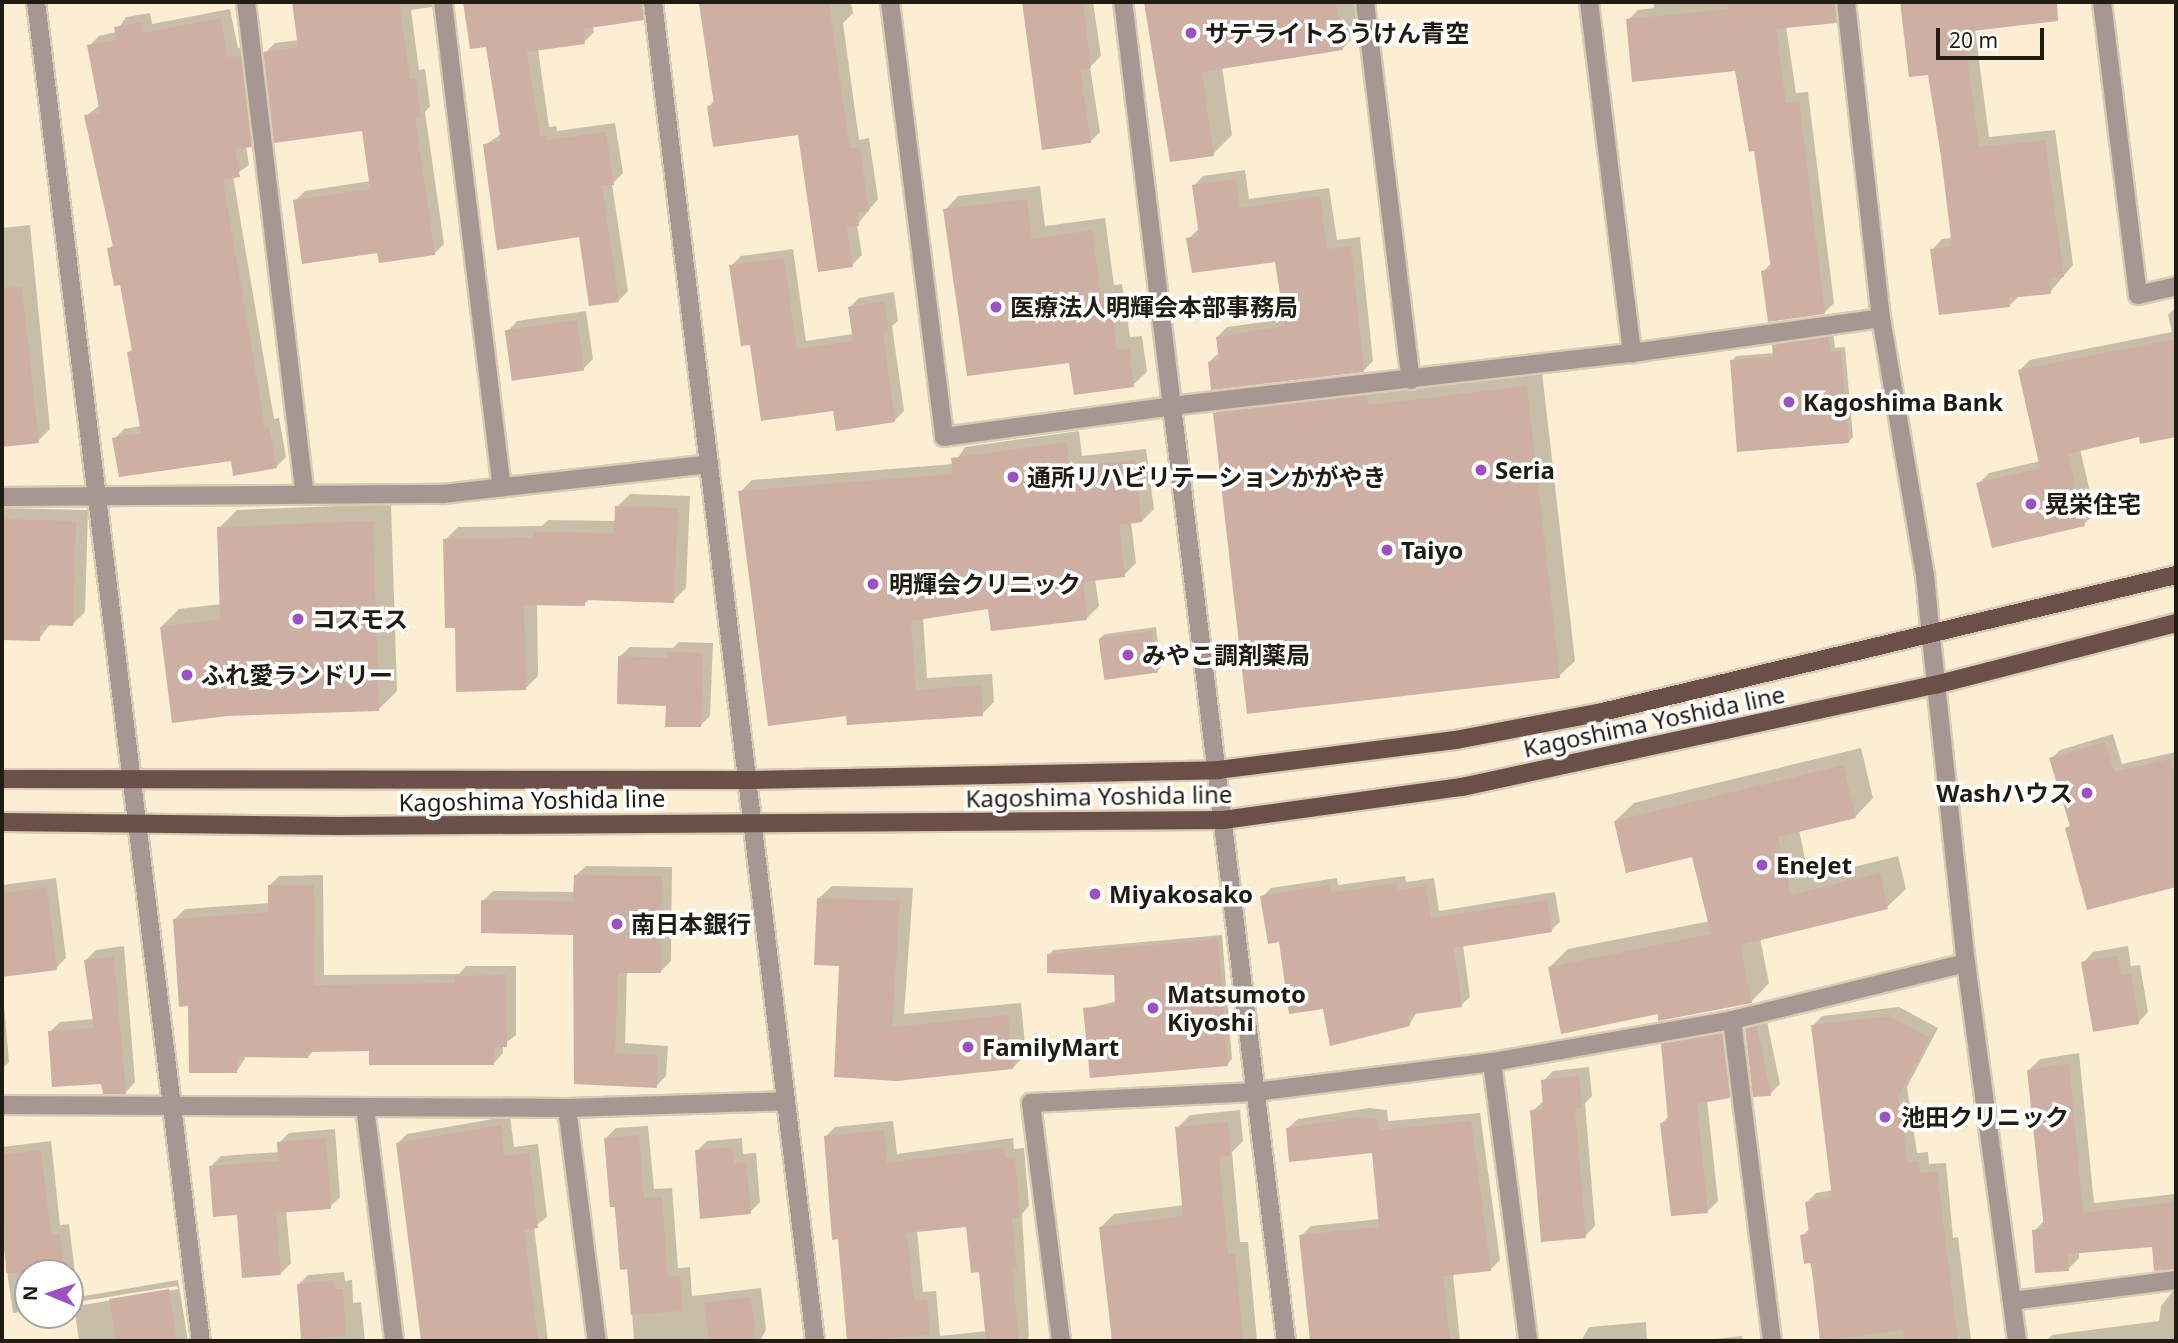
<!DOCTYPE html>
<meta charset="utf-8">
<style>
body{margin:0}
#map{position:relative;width:2178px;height:1343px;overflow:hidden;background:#fbeed3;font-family:"Noto Sans","Noto Sans JP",sans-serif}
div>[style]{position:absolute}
.shadow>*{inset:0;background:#0003}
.building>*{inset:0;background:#cdb0a3;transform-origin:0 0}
.roads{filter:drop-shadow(2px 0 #d8ccb4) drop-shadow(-2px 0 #d8ccb4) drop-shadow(0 2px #d8ccb4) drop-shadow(0 -2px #d8ccb4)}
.minor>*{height:18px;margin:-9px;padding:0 9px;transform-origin:9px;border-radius:9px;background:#a79792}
.tertiary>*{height:18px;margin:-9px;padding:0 9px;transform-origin:9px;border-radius:9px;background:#a79792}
.primary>*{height:18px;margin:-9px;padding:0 9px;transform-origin:9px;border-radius:9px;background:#6a5048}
.dots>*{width:19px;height:19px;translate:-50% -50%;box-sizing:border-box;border:4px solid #fff;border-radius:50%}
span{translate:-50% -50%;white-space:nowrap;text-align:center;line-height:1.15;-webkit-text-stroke:7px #fff;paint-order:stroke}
.poi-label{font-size:24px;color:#211c12;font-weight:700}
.left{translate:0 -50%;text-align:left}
.right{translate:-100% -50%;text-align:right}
.street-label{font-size:24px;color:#211c12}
.frame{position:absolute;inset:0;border:4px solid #211c12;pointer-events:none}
.north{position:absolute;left:14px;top:1259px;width:70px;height:70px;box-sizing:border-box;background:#fff;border:2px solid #a6a4a0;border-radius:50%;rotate:272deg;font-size:19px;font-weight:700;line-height:28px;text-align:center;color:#211c12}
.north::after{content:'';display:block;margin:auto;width:24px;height:32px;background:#9d50c1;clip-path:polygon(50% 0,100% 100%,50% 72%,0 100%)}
.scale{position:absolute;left:1936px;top:28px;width:108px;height:32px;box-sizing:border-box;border:4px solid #211c12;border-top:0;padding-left:9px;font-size:21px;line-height:24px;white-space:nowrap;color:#211c12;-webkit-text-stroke:5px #fff;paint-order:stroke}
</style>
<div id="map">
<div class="shadow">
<i style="clip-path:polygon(293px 2px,437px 2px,432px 7px,411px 10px,419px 70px,425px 69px,430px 106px,425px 112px,444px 244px,434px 254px,379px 251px,295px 201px,305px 191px,371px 181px,363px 129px,265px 53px,275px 43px,299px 40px)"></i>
<i style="clip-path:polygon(455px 2px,607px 2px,609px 15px,593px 26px,594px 32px,584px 42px,538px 49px,549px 127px,556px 126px,557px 131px,615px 123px,623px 173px,612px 184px,628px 291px,618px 301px,580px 235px,485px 145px,501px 134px,488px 45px,465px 3px)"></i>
<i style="clip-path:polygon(704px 2px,851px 2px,853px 13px,843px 23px,859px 140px,869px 138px,878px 199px,857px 225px,862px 255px,852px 265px,799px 133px,709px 106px,715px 100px)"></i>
<i style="clip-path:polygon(1024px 2px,1093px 2px,1101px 56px,1090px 67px,1100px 132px,1090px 142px,1043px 148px)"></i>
<i style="clip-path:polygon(1146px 2px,1357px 2px,1361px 30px,1342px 49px,1222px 67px,1232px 135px,1213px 154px,1172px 160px)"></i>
<i style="clip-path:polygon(1653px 2px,1800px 2px,1801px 15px,1786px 26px,1796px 93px,1808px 92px,1834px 303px,1824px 313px,1763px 272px,1772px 262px,1755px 149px,1736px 69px,1628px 20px,1638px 10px,1654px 8px)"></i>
<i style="clip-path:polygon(1902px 2px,2028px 2px,2029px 14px,1975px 29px,1989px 137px,2055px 130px,2073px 265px,2050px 292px,2020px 295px,2009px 306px,1932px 250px,1942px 239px,1952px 238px,1930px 73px,1910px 75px)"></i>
<i style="clip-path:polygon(230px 9px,238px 48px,250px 47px,261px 135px,246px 146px,249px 165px,233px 176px,274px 419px,279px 418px,286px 457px,276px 467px,114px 439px,124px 429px,141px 426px,129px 353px,133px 348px,121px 283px,109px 249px,114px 244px,86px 116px,100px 105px,89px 46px,99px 36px,116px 32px,126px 17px,150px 13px,152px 24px)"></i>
<i style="clip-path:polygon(1245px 170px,1249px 199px,1329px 188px,1337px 240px,1360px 237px,1373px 361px,1363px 371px,1209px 362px,1220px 352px,1217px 337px,1227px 327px,1286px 319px,1277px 260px,1188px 239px,1200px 228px,1194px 186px,1203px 176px)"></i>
<i style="clip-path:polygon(1040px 186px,1045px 226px,1105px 218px,1114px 285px,1122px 284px,1130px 337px,1142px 336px,1147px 372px,1133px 385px,1071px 361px,945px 210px,958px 196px)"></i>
<i style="clip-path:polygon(30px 225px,50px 429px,38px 441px,2px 445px,2px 228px)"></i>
<i style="clip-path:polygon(793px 249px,806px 341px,853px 334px,850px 307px,859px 298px,894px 292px,898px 321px,892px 326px,904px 411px,894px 421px,835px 409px,751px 343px,731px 266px,741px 256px)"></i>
<i style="clip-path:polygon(2176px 307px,2176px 435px,2141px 442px,2140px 435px,2080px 449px,2095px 513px,2084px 524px,1978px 484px,1989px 473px,2040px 461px,2019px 371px,2030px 360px,2172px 332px,2168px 315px)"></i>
<i style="clip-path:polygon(586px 311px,593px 359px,583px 369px,507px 332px,517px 321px)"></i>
<i style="clip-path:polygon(1833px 333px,1835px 348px,1845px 347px,1853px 437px,1848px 442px,1732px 361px,1736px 356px,1775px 353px,1778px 341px)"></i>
<i style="clip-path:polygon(1542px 372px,1575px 661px,1559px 676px,1215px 413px,1230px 398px)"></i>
<i style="clip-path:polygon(1079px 431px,1082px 456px,1146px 449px,1154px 509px,1142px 521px,1131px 522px,1136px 563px,1124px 575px,1095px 579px,1099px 606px,1087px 618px,990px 607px,923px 617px,927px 678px,992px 674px,994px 702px,982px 714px,848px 714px,740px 492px,752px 480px,954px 464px,965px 447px)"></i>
<i style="clip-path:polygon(630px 494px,690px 496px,686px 588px,673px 601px,590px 599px,584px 604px,537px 603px,538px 676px,525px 689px,457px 626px,445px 540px,458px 527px,542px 526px,548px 520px,617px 521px,617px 507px)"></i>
<i style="clip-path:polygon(391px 504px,397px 691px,379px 709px,161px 627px,179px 609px,221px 604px,219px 528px,237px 510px)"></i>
<i style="clip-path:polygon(2px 508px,88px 510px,85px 612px,73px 624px,51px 623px,39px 639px,2px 638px)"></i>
<i style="clip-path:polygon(1156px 627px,1161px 667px,1157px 672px,1100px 638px,1105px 634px)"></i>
<i style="clip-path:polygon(679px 642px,713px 643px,710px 716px,700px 726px,667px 704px,619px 657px,630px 647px,673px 648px)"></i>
<i style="clip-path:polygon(2113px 734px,2122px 764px,2176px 752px,2176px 885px,2088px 908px,2067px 828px,2071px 824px,2051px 759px,2060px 750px)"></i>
<i style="clip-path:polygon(1861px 748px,1873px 798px,1855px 817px,1799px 830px,1809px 878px,1898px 856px,1906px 889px,1887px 907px,1760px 938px,1769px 983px,1751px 1002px,1659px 1012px,1550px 967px,1568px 949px,1710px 921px,1693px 855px,1615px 821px,1634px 803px)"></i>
<i style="clip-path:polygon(586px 866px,672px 867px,671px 961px,661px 971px,627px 971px,625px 1043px,668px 1046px,666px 1076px,656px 1086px,575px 1083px,575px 933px,483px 901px,493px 891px,575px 892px,575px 876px)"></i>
<i style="clip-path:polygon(323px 875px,324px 975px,459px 974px,466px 966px,516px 966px,516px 1035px,503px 1045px,503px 1053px,493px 1064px,370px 1049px,314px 1050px,308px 1057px,247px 1055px,237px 1071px,190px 1004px,175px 919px,185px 909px,270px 903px,269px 886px,279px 876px)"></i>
<i style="clip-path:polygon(1405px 876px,1406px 882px,1434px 878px,1439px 911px,1555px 892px,1560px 922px,1551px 930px,1463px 945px,1470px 997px,1461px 1005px,1417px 1012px,1409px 1025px,1325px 1007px,1281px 940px,1262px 897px,1271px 888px,1337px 878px,1338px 885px)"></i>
<i style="clip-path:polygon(56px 878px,66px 958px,56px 968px,2px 975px,2px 885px)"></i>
<i style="clip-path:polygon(832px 886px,913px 888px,904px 1014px,1021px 1003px,1026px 1054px,1013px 1068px,897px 1079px,841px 964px,818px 899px)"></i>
<i style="clip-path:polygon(1222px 935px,1232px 1059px,1228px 1064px,1085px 1009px,1117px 1001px,1116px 974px,1049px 955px,1053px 950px)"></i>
<i style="clip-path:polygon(124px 946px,135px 1082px,125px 1093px,103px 1082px,50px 1032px,60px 1022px,94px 1019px,86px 960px,96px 950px)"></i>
<i style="clip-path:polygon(2128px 946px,2131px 966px,2140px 965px,2148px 1012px,2138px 1023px,2083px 963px,2093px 952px)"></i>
<i style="clip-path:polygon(2px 982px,9px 1062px,2px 1069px)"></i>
<i style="clip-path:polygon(1899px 1007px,1938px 1028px,1907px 1087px,1917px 1153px,1928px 1152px,1929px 1164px,1946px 1163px,1953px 1238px,1958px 1237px,1971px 1341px,1833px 1341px,1802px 1236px,1810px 1228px,1807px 1202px,1816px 1193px,1833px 1190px,1813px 1026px,1822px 1016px)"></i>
<i style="clip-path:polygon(1766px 1017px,1780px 1084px,1770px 1094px,1746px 1029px)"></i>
<i style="clip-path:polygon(1732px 1024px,1740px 1087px,1729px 1097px,1707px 1100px,1718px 1201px,1708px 1211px,1662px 1123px,1669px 1116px,1662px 1045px,1673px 1035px)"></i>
<i style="clip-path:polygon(2079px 1053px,2094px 1203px,2176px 1194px,2176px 1268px,2167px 1268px,2165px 1244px,2079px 1251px,2079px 1258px,2068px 1269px,2034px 1231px,2045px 1220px,2029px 1070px,2040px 1059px)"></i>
<i style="clip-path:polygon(1589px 1067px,1592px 1096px,1585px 1103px,1595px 1226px,1585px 1236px,1532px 1111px,1544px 1101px,1543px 1081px,1553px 1071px)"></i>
<i style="clip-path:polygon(1369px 1108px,1387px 1110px,1388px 1121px,1480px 1113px,1500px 1260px,1490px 1270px,1453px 1273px,1460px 1341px,1317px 1341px,1301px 1236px,1311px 1226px,1380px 1219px,1374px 1151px,1288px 1128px,1298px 1119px)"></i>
<i style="clip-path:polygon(1240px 1110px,1243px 1141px,1232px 1152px,1240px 1242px,1248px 1242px,1257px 1341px,1115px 1341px,1101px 1227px,1114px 1214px,1184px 1205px,1177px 1128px,1190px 1115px)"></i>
<i style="clip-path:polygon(510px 1116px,514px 1147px,538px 1144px,547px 1217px,534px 1227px,548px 1341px,422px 1341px,398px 1143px,407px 1134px)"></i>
<i style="clip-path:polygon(evenodd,893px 1121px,897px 1154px,1013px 1138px,1014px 1149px,1024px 1148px,1029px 1206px,1022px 1214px,1029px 1337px,1025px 1341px,852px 1341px,825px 1137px,835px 1127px,893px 1121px,968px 1225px,980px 1270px,987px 1331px,940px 1336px,936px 1291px,923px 1292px,917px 1230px,968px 1225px)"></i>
<i style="clip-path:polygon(648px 1126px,654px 1189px,672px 1188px,678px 1268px,690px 1267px,692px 1296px,761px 1288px,766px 1330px,760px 1341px,634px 1341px,629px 1268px,622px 1268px,606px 1138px,616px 1128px)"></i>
<i style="clip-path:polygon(335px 1129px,340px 1197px,330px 1207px,286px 1210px,291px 1263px,281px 1273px,210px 1167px,221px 1156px,279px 1152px,279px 1143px,289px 1133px)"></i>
<i style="clip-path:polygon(742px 1138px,743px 1154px,756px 1153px,760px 1202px,750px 1212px,697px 1151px,707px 1141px)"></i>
<i style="clip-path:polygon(51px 1141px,60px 1225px,69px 1224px,78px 1297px,70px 1304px,70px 1273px,28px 1273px,28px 1311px,13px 1313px,2px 1236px,2px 1147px)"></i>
<i style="clip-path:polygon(344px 1272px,345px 1281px,352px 1280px,353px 1303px,361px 1302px,365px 1341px,304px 1341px,299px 1284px,308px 1275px)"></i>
<i style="clip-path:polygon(evenodd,178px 1280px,188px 1341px,79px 1341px,74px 1306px,84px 1296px,178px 1280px,177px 1286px,178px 1289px,83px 1305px,83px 1301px,177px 1286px)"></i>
<i style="clip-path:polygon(2176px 1287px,2176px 1341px,2046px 1341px,2052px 1335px,2159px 1321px,2161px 1306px)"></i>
<i style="clip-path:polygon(1646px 1322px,1647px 1341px,1581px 1341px,1589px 1327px)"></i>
<i style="clip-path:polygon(1742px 1336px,1743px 1341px,1698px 1341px)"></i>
</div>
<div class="building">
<i style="clip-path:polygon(292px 2px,399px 2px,410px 79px,416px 78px,421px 118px,415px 119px,435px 255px,379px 263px,377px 253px,302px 264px,293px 200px,370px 189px,362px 131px,274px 143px,263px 52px,298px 47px)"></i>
<i style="clip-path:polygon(463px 2px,642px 2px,644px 20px,583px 29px,585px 44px,527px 52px,540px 136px,547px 135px,547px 140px,606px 132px,614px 185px,602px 186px,619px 302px,589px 306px,579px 237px,497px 250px,483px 144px,501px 142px,486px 47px,470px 49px)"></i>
<i style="clip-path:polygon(715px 2px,829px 2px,850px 149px,860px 147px,869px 211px,857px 212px,859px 226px,847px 228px,853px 267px,818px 272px,798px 135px,713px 147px,707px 106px,714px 105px,699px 4px)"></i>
<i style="clip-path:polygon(1022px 2px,1083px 2px,1091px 68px,1080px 70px,1091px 143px,1042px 150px)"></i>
<i style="clip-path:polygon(1144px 2px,1336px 2px,1343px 50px,1202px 72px,1214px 156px,1170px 162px)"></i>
<i style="clip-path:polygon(1727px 2px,1835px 2px,1837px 23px,1776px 29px,1786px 103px,1799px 101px,1825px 314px,1768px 322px,1761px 271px,1771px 269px,1754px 151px,1749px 152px,1735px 71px,1632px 82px,1626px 19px,1728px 9px)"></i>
<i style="clip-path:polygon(1900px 2px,2057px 2px,2058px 21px,1964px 32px,1979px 147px,2045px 140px,2064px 277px,2049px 278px,2051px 294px,2009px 298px,2010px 307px,1939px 315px,1930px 249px,1952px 247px,1941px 156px,1928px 75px,1909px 77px)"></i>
<i style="clip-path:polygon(221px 18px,228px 57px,241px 56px,252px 147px,235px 149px,240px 177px,223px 180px,265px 428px,269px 427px,277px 468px,233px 476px,231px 461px,119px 477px,112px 438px,141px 433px,127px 352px,132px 351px,120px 285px,114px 286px,107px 248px,113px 247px,84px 115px,100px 113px,87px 45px,116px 40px,114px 27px,141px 22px,143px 33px)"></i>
<i style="clip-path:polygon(1236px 179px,1240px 208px,1320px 196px,1327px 249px,1351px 246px,1364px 372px,1211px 390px,1208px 362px,1219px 360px,1216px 337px,1285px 326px,1275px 262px,1192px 273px,1186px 238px,1199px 236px,1192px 185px)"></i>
<i style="clip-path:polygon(1027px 199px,1032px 239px,1092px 230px,1101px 298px,1109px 297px,1117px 350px,1129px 348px,1134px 387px,1074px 395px,1069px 363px,967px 376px,943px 209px)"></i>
<i style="clip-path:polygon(784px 258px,797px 349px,853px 341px,848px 307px,884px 301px,889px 332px,883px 333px,895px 422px,836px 431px,833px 411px,761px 421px,750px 345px,741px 346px,729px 265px)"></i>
<i style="clip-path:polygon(22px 287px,39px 443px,2px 447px,2px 288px)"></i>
<i style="left:577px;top:320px;width:51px;height:73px;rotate:82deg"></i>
<i style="clip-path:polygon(1828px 337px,1831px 352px,1841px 351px,1849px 443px,1737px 452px,1730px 360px,1773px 357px,1772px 345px)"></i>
<i style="clip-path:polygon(2176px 339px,2176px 437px,2140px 444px,2139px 437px,2068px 454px,2085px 526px,1992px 548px,1976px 483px,2040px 468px,2018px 370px)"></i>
<i style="clip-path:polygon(1527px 386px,1560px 678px,1247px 714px,1213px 413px,1367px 395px,1369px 405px)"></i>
<i style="clip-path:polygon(1067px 442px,1070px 467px,1135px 460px,1142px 522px,1119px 525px,1125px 577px,1083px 582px,1087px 620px,991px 631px,988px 609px,911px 621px,916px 690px,981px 685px,983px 716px,847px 725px,846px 716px,768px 726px,738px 491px,953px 474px,951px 458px)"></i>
<i style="clip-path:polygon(615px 506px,678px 508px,674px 603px,585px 600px,585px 606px,524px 605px,526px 690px,456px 692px,455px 628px,445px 628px,443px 539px,533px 538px,534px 532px,614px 533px)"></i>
<i style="clip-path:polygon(2px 519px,76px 521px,73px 626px,40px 625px,40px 641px,2px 640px)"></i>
<i style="clip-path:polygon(373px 521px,379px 711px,227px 716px,172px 723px,160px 627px,220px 619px,217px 527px)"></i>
<i style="left:1152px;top:631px;width:42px;height:54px;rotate:82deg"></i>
<i style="clip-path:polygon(667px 652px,703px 653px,701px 727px,665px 727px,666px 706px,617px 704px,618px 656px,667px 658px)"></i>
<i style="clip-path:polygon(2105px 742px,2114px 772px,2170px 759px,2176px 783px,2176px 887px,2087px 910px,2065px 828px,2070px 826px,2049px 758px)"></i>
<i style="clip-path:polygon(1843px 765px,1856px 818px,1778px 837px,1791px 895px,1880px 873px,1888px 909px,1740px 945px,1752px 1003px,1658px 1021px,1658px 1014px,1561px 1034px,1548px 967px,1711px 934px,1692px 857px,1626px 873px,1614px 821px)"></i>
<i style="clip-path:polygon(574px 875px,662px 876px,661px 973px,618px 973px,615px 1053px,658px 1055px,657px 1088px,574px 1084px,573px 935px,481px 933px,481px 900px,573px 901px)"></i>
<i style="clip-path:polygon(1397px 883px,1398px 890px,1426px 886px,1431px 918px,1547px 900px,1552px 932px,1454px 948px,1462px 1007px,1408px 1015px,1410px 1026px,1330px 1046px,1323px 1009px,1289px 1014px,1279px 942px,1268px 944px,1260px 896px,1329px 885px,1330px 893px)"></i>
<i style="clip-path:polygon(268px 885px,314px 885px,315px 985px,454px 983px,454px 976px,507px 975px,507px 1047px,494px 1047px,494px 1065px,369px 1065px,369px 1051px,308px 1052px,308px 1058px,237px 1057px,237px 1073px,189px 1073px,188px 1006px,179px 1007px,173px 919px,268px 912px)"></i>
<i style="clip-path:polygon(47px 887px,57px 970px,2px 977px,2px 893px)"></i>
<i style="clip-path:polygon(817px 898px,900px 901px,892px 1027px,1008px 1015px,1013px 1069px,897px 1081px,834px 1077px,839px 966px,814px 965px)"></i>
<i style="clip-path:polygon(1218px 939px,1228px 1066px,1090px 1078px,1083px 1008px,1115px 1005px,1114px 975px,1047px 973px,1047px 954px)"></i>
<i style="clip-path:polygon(2118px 955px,2121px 975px,2131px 974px,2139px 1024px,2093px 1032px,2081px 962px)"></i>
<i style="clip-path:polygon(114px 956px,126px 1094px,103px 1094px,101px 1084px,52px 1087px,48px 1031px,94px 1028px,84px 960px)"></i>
<i style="clip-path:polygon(1889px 1016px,1930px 1038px,1898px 1097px,1908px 1162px,1919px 1161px,1920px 1173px,1937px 1171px,1958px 1341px,1904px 1341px,1903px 1330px,1820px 1341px,1811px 1263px,1804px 1264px,1800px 1235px,1809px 1234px,1805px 1202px,1832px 1197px,1811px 1025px)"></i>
<i style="clip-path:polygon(1757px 1026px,1771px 1096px,1753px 1097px,1745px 1029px)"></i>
<i style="clip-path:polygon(1722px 1033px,1730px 1098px,1697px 1104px,1708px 1213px,1671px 1216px,1660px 1123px,1668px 1122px,1661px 1044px)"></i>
<i style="clip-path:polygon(2069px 1063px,2083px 1213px,2176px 1202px,2176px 1269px,2154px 1271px,2152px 1247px,2068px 1254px,2069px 1271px,2035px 1273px,2032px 1230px,2044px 1229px,2027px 1070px)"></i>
<i style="clip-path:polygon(1579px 1076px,1582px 1108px,1575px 1109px,1586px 1238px,1541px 1242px,1530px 1110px,1543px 1109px,1541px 1080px)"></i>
<i style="clip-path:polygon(1358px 1117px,1377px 1119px,1379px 1130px,1471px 1121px,1491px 1271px,1443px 1276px,1450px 1341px,1310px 1341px,1299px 1235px,1379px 1227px,1372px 1153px,1289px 1162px,1286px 1128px)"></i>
<i style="clip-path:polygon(1228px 1122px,1231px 1156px,1219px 1157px,1228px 1254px,1235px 1254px,1243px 1341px,1112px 1341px,1099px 1227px,1183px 1216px,1175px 1127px)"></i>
<i style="clip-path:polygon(501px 1125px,504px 1156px,529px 1153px,538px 1228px,524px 1230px,538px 1341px,421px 1341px,396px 1143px)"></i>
<i style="clip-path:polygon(884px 1130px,887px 1163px,1004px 1147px,1005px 1158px,1015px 1157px,1020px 1218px,1012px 1218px,1017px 1268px,1012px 1269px,1019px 1341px,986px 1341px,979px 1272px,971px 1273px,966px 1227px,907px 1233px,914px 1301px,927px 1299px,930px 1335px,847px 1341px,838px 1239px,832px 1240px,824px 1136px)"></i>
<i style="clip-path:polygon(639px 1135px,644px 1198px,662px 1197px,668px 1277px,680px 1276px,683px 1311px,631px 1315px,627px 1269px,620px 1270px,615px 1207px,610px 1207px,604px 1138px)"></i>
<i style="clip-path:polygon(326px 1138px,331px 1209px,276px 1213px,281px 1275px,242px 1278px,237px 1215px,213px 1217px,209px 1166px,278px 1161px,277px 1142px)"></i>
<i style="clip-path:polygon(732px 1147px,734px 1163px,746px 1162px,751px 1214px,700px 1219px,695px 1150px)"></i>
<i style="clip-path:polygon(41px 1150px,51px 1234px,60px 1233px,64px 1273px,6px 1273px,2px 1155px)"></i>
<i style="clip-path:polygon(335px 1280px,336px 1289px,343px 1289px,346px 1336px,301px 1339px,297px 1284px)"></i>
<i style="clip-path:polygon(169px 1289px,177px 1341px,116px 1341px,109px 1299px)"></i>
<i style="clip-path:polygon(751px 1297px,756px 1341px,709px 1341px,704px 1303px)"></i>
</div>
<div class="roads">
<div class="minor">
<i style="left:36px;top:2px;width:1349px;rotate:82.98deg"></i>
<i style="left:246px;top:2px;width:493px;rotate:83.2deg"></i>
<i style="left:443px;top:2px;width:489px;rotate:83.1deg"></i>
<i style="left:653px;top:2px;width:1349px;rotate:83.1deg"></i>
<i style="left:890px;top:2px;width:438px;rotate:82.9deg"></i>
<i style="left:944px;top:437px;width:230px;rotate:-7.7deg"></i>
<i style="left:1172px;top:406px;width:407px;rotate:-96.9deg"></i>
<i style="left:1365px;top:2px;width:381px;rotate:83.1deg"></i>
<i style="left:1589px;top:2px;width:354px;rotate:83deg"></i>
<i style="left:2102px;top:2px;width:295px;rotate:83deg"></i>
<i style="left:2138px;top:295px;width:39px;rotate:-13deg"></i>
<i style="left:2px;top:497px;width:441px;rotate:-0.4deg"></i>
<i style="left:443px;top:494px;width:268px;rotate:-6.4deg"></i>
<i style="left:1931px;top:637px;width:328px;rotate:83.9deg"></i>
<i style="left:1966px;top:963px;width:381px;rotate:82.3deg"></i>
<i style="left:1732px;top:1020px;width:323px;rotate:82.9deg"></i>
<i style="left:1492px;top:1062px;width:281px;rotate:82.6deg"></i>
<i style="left:2px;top:1105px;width:565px;rotate:0.3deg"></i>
<i style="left:567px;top:1108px;width:217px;rotate:-1.8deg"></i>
<i style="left:365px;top:1107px;width:236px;rotate:82.9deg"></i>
<i style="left:567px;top:1108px;width:235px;rotate:82.7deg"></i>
<i style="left:2012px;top:1301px;width:165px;rotate:-7.3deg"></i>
<i style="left:1061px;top:1341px;width:240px;rotate:-97.2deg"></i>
<i style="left:1031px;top:1103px;width:224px;rotate:-2.8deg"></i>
<i style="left:1255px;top:1092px;width:239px;rotate:-7.2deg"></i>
<i style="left:1492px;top:1062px;width:244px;rotate:-9.9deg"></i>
<i style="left:1732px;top:1020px;width:241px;rotate:-13.7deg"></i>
<i style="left:1286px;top:1341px;width:942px;rotate:-96.95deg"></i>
<i style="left:1172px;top:406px;width:463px;rotate:-6.6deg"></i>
<i style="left:1632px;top:353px;width:251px;rotate:-8deg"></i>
</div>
<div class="tertiary">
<i style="left:1846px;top:2px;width:318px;rotate:83.7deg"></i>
<i style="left:1881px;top:318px;width:261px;rotate:80.3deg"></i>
<i style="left:1925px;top:575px;width:62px;rotate:84.5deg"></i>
</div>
<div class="primary">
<i style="left:2px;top:779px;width:747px;rotate:0.08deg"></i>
<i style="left:749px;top:780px;width:469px;rotate:-1.2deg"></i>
<i style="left:1218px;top:770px;width:240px;rotate:-7.2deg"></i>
<i style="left:1456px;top:740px;width:145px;rotate:-10.8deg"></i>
<i style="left:1598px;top:713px;width:594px;rotate:-13.43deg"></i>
<i style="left:2px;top:822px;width:336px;rotate:0.7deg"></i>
<i style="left:338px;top:826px;width:885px;rotate:-0.39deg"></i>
<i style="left:1223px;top:820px;width:241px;rotate:-7.9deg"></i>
<i style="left:1462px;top:787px;width:484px;rotate:-12.2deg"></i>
<i style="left:1935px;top:685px;width:249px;rotate:-14.4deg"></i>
</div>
</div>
<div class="dots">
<i style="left:1191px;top:33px;background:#9d50c1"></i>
<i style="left:996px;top:307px;background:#9d50c1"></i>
<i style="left:1789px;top:402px;background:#9d50c1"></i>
<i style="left:1481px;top:470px;background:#9d50c1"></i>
<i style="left:1013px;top:477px;background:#9d50c1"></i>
<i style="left:2031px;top:504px;background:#9d50c1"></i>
<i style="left:1387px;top:550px;background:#9d50c1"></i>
<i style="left:873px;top:584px;background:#9d50c1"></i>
<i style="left:298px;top:619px;background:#9d50c1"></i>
<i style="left:1128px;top:655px;background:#9d50c1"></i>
<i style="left:187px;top:675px;background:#9d50c1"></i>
<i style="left:2087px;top:793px;background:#9d50c1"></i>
<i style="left:1762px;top:865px;background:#9d50c1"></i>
<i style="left:1095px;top:894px;background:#9d50c1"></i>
<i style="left:617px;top:924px;background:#9d50c1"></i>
<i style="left:1153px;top:1008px;background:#9d50c1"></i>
<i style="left:968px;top:1047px;background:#9d50c1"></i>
<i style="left:1885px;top:1117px;background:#9d50c1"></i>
</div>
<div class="poi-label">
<span class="left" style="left:1205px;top:33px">サテライトろうけん青空</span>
<span class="left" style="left:1010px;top:307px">医療法人明輝会本部事務局</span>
<span class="left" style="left:1803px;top:402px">Kagoshima Bank</span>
<span class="left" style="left:1495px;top:470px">Seria</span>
<span class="left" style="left:1027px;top:477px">通所リハビリテーションかがやき</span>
<span class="left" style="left:2045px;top:504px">晃栄住宅</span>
<span class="left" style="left:1401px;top:550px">Taiyo</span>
<span class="left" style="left:889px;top:584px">明輝会クリニック</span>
<span class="left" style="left:312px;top:619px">コスモス</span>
<span class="left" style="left:1142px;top:655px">みやこ調剤薬局</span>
<span class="left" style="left:201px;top:675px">ふれ愛ランドリー</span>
<span class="right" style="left:2073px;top:793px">Washハウス</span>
<span class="left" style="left:1776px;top:865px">EneJet</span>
<span class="left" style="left:1109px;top:894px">Miyakosako</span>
<span class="left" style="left:631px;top:924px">南日本銀行</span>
<span class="left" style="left:1167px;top:1008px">Matsumoto<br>Kiyoshi</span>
<span class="left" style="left:982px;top:1047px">FamilyMart</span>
<span class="left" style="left:1901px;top:1117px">池田クリニック</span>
</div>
<div class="street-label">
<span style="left:1654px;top:721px;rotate:-12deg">Kagoshima Yoshida line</span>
<span style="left:1099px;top:796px;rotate:-1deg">Kagoshima Yoshida line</span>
<span style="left:532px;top:800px;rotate:-1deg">Kagoshima Yoshida line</span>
</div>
<div class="frame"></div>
<div class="north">N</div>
<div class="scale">20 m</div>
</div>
